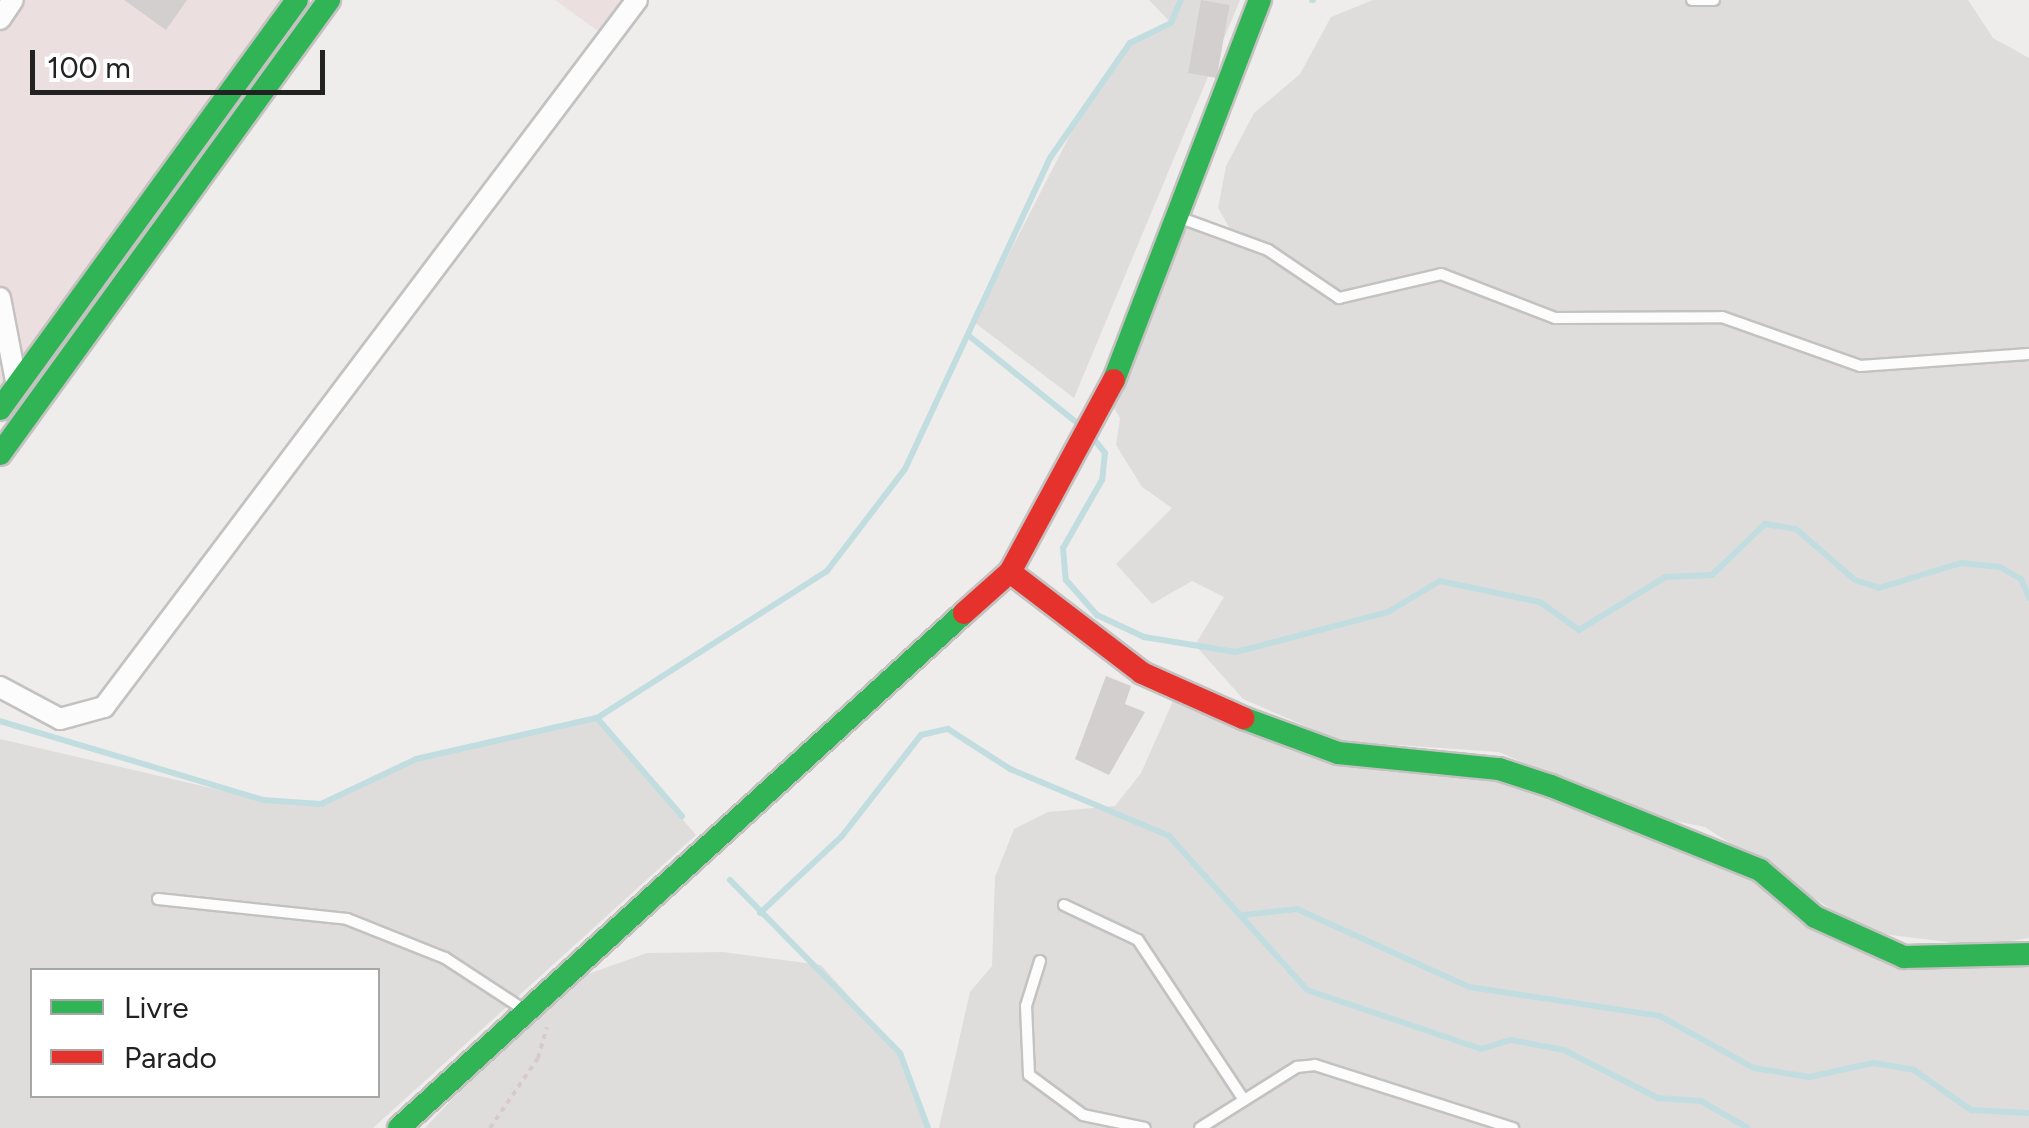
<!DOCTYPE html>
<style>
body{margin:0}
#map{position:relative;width:2029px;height:1128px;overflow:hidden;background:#efedeb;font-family:Figtree,sans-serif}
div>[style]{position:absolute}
.residential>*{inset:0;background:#dfdddc}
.commercial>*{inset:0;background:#ecdfdf}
.stream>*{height:6px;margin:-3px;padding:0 3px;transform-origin:3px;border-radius:3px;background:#c2dde0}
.building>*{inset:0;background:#d2cfce;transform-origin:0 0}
.path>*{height:4px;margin-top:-2px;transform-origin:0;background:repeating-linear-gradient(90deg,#d7caca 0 5px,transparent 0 10px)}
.roads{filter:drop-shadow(2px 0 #c3c2c1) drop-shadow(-2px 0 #c3c2c1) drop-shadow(0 2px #c3c2c1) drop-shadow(0 -2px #c3c2c1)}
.lane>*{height:10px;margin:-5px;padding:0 5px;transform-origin:5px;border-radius:5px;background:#fdfcfc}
.street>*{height:20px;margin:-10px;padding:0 10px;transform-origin:10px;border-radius:10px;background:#fdfcfc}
.fast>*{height:22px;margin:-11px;padding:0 11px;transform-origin:11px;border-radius:11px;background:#30b455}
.jam>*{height:22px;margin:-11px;padding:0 11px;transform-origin:11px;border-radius:11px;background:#e5322d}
span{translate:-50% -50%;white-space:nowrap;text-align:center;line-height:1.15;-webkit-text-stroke:9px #fff;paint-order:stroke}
.legend{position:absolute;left:30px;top:968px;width:350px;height:130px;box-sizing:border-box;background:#fff;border:2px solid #a7a7a7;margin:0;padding:12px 18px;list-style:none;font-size:30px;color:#222}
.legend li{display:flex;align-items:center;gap:20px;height:50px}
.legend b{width:50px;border:2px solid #a7a7a7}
.scale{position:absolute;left:30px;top:50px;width:295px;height:45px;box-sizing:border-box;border:5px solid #222;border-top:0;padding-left:12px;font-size:30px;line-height:35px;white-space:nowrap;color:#222;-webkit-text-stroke:8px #fff;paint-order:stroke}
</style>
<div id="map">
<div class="residential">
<i style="clip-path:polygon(1149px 0,1240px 0,1074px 398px,974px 322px,1091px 94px,1130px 43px,1171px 23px)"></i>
<i style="clip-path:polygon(1373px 0,1968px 0,1993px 38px,2029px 58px,2029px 938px,1981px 946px,1866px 932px,1705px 827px,1636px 813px,1499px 752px,1340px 741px,1243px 699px,1195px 645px,1224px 597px,1192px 581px,1152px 604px,1116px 564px,1172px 508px,1142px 487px,1116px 445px,1120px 418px,1107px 397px,1181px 218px,1232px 232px,1218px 208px,1226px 166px,1254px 113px,1300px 74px,1331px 17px)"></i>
<i style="clip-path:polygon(1177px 692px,1247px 720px,1435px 760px,1717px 849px,1856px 940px,2029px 954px,2029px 1128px,939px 1128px,970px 992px,992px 966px,995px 877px,1014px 829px,1048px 812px,1115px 806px,1141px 773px)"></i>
<i style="clip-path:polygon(evenodd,597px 718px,696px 835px,373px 1128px,0 1128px,0 739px,263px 800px,321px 804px,416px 759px,597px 718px,32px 970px,378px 970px,378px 1096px,32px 1096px,32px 970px)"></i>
<i style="clip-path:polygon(723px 952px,821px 965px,900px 1053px,928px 1128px,425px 1128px,560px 984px,647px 953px)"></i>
</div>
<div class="commercial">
<i style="clip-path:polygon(0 0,297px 0,0 409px)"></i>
<i style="clip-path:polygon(555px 0,637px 0,609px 39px)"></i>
</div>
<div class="stream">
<i style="left:1312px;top:0;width:1px"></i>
<i style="left:968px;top:335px;width:146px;rotate:38.9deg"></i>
<i style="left:1094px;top:439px;width:18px;rotate:52deg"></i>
<i style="left:1105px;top:453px;width:27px;rotate:96deg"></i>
<i style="left:1102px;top:480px;width:78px;rotate:119.8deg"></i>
<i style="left:1063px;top:548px;width:32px;rotate:85deg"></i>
<i style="left:1066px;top:580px;width:47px;rotate:48.5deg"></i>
<i style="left:1097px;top:615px;width:52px;rotate:25.1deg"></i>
<i style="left:1144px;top:637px;width:93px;rotate:9.3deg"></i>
<i style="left:1236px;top:652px;width:157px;rotate:-14.7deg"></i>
<i style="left:1388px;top:612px;width:61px;rotate:-30.8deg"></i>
<i style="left:1440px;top:581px;width:102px;rotate:11.9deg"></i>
<i style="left:1540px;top:602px;width:48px;rotate:35.7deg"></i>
<i style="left:1579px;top:630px;width:101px;rotate:-31.6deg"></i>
<i style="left:1665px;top:577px;width:47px;rotate:-2.4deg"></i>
<i style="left:1712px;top:575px;width:74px;rotate:-43.9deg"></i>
<i style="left:1765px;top:524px;width:31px;rotate:9deg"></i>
<i style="left:1796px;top:529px;width:78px;rotate:40.8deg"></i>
<i style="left:1855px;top:580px;width:25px;rotate:18deg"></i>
<i style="left:1879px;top:588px;width:86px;rotate:-17deg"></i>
<i style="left:1961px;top:563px;width:39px;rotate:6deg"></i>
<i style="left:2000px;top:567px;width:24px;rotate:30deg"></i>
<i style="left:2021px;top:579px;width:21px;rotate:67deg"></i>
<i style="left:597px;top:718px;width:130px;rotate:49.1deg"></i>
<i style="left:0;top:721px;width:275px;rotate:16.7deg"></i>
<i style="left:263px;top:800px;width:58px;rotate:3.9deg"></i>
<i style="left:321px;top:804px;width:105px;rotate:-25.3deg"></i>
<i style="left:416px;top:759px;width:186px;rotate:-12.8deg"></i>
<i style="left:597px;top:718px;width:273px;rotate:-32.6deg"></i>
<i style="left:827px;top:571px;width:128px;rotate:-52.6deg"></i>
<i style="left:905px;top:469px;width:343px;rotate:-65deg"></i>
<i style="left:1050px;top:158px;width:140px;rotate:-55.2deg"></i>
<i style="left:1130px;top:43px;width:46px;rotate:-26deg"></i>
<i style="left:1171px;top:23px;width:25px;rotate:-67deg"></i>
<i style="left:730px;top:880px;width:243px;rotate:45.5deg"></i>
<i style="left:900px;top:1053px;width:80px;rotate:69.5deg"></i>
<i style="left:760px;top:913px;width:112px;rotate:-43.2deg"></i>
<i style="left:842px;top:836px;width:128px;rotate:-52deg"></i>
<i style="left:921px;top:735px;width:28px;rotate:-13deg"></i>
<i style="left:948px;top:729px;width:74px;rotate:32.8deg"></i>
<i style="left:1010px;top:769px;width:173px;rotate:22.8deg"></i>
<i style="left:1169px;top:836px;width:207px;rotate:48.1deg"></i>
<i style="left:1307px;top:990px;width:184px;rotate:18.7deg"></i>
<i style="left:1481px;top:1049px;width:31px;rotate:-17deg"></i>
<i style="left:1511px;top:1040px;width:54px;rotate:10.7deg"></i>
<i style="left:1564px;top:1050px;width:106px;rotate:27.1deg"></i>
<i style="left:1658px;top:1098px;width:43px;rotate:4deg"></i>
<i style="left:1701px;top:1101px;width:54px;rotate:29.9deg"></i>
<i style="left:1244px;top:915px;width:53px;rotate:-6.5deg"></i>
<i style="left:1297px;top:909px;width:189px;rotate:24.4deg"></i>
<i style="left:1469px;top:987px;width:193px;rotate:8.6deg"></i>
<i style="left:1660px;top:1016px;width:107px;rotate:29deg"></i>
<i style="left:1754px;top:1068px;width:56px;rotate:9.3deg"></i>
<i style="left:1809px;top:1077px;width:66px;rotate:-12.2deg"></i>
<i style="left:1874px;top:1063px;width:41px;rotate:9.9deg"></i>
<i style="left:1914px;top:1070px;width:70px;rotate:35.1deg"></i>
<i style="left:1971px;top:1110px;width:58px;rotate:3deg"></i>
</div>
<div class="building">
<i style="clip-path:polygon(124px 0,187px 0,166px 30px)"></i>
<i style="left:1201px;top:0;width:29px;height:74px;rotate:10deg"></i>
<i style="clip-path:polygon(1106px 676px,1131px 686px,1125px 704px,1145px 712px,1109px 775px,1075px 759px)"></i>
</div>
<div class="path">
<i style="left:490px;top:1128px;width:85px;rotate:-55.6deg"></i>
<i style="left:538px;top:1058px;width:32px;rotate:-74deg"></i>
</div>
<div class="roads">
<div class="lane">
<i style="left:1692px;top:0;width:22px"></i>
<i style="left:1178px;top:217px;width:96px;rotate:20.1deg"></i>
<i style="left:1268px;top:250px;width:86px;rotate:34.1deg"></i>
<i style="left:1339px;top:298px;width:105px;rotate:-13.2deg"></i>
<i style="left:1441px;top:274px;width:122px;rotate:21.1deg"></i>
<i style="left:1555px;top:318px;width:167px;rotate:-0.3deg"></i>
<i style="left:1722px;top:317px;width:146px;rotate:19.5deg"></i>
<i style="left:1860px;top:366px;width:169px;rotate:-4.1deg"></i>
<i style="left:158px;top:899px;width:190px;rotate:6deg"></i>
<i style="left:347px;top:919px;width:105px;rotate:21.7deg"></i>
<i style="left:445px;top:958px;width:93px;rotate:33.2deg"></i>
<i style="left:1064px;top:905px;width:82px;rotate:25.3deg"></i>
<i style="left:1138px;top:940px;width:192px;rotate:56.5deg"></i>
<i style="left:1040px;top:961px;width:47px;rotate:107.3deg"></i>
<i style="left:1026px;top:1006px;width:69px;rotate:87.5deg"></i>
<i style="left:1029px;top:1075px;width:67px;rotate:36.5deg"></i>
<i style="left:1083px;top:1115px;width:63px;rotate:11.8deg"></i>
<i style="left:1200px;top:1128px;width:115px;rotate:-32.2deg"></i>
<i style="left:1297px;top:1067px;width:18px;rotate:-6deg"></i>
<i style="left:1315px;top:1065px;width:208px;rotate:17.7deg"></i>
</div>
<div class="street">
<i style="left:0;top:19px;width:23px;rotate:-56deg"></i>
<i style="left:0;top:298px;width:90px;rotate:79.1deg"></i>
<i style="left:0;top:687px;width:68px;rotate:28.1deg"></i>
<i style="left:60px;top:719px;width:46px;rotate:-15.3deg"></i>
<i style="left:104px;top:707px;width:885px;rotate:-52.99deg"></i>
</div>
<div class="fast">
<i style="left:1114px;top:380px;width:407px;rotate:-69deg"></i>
<i style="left:0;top:409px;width:505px;rotate:-54.01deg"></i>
<i style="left:0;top:454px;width:561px;rotate:-54.07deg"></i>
<i style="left:1243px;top:718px;width:101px;rotate:20.2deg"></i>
<i style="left:1338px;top:753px;width:162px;rotate:5.7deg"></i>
<i style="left:1499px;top:769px;width:55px;rotate:18.1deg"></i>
<i style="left:1551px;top:786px;width:225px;rotate:21.9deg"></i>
<i style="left:1760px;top:870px;width:72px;rotate:40.5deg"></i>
<i style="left:1815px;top:917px;width:98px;rotate:24.2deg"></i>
<i style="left:1904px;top:957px;width:125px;rotate:-1.4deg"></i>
<i style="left:399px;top:1128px;width:764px;rotate:-42.35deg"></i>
</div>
<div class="jam">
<i style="left:1010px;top:572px;width:166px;rotate:37.4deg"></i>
<i style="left:1142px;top:673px;width:111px;rotate:24deg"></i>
<i style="left:964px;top:613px;width:62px;rotate:-41.7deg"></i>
<i style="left:1010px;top:572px;width:218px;rotate:-61.6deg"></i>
</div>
</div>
<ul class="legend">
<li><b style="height:12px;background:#30b455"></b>Livre</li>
<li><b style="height:12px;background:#e5322d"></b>Parado</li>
</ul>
<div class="scale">100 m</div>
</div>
